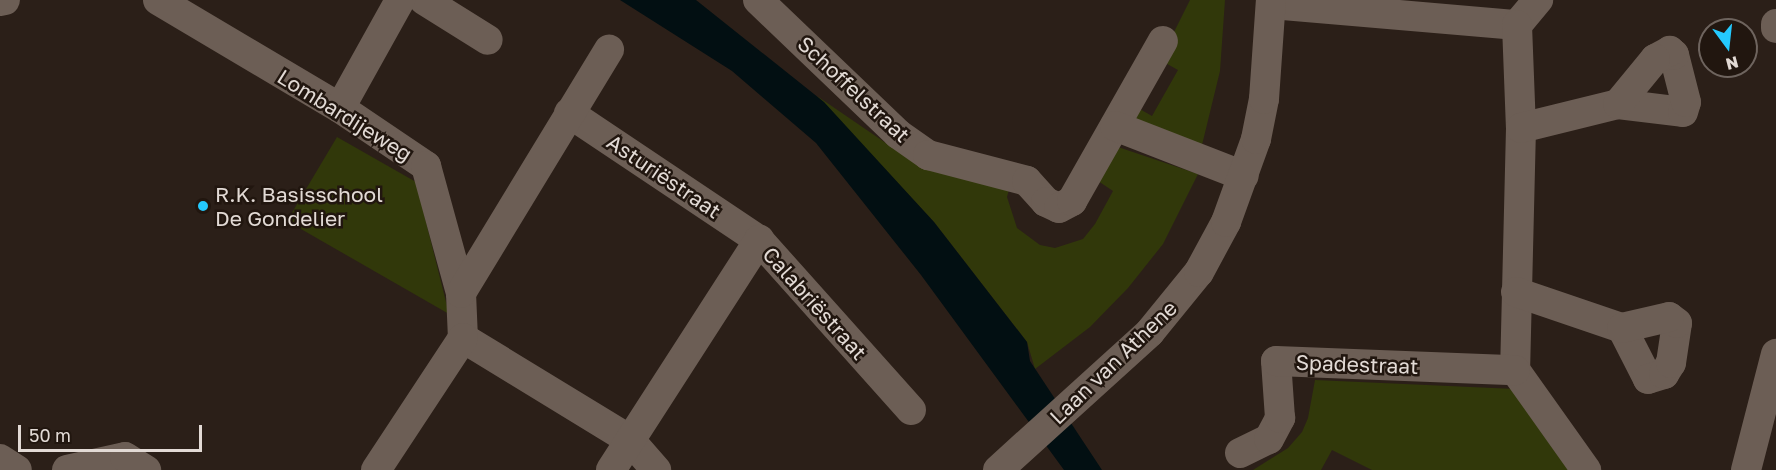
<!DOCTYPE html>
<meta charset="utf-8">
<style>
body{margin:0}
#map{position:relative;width:1776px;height:470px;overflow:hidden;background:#2b1f18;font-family:"Golos Text",sans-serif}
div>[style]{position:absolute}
.green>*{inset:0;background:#31380a}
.water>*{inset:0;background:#020f12}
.minor>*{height:30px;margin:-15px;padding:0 15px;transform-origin:15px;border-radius:15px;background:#6c5e55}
.dots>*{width:16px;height:16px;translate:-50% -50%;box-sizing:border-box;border:3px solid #21160f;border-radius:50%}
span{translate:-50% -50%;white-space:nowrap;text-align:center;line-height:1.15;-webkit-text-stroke:5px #21160f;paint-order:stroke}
.street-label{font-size:21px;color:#e2dad5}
.poi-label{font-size:21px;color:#e2dad5}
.left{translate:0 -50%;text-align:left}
.north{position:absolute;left:1698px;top:18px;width:60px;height:60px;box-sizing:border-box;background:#21160f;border:2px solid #6e645e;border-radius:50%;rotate:165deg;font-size:16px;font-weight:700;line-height:24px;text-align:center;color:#e2dad5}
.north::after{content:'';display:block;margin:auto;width:21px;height:27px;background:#24c9fe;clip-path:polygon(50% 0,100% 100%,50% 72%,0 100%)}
.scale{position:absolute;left:18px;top:425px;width:184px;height:27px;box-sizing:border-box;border:3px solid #e2dad5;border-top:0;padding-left:8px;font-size:18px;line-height:21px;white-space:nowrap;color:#e2dad5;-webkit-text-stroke:4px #21160f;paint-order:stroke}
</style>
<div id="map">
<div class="green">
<i style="clip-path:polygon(1190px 0,1225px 0,1220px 71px,1202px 145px,1132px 120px,1138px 108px,1152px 116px,1178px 70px,1160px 60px)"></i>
<i style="clip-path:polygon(817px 96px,918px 165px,1010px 186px,1007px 197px,1017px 228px,1040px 245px,1055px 248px,1083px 239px,1095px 224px,1113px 191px,1098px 181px,1118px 147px,1198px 174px,1163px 244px,1128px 288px,1090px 327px,1035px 369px,1027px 342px,934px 222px)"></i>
<i style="clip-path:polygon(337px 137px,416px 182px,449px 314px,287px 221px)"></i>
<i style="clip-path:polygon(1315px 380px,1515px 389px,1574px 470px,1372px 470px,1332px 450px,1321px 470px,1253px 470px,1288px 448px,1302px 432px,1308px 418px)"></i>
</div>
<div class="water">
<i style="clip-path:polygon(620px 0,696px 0,824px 102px,934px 222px,1027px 342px,1030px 361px,1102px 470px,1064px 470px,921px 275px,816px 143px,732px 71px)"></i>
</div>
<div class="minor">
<i style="left:158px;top:0;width:212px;rotate:30.7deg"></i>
<i style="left:340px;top:108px;width:104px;rotate:34deg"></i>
<i style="left:426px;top:166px;width:132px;rotate:74.6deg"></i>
<i style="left:461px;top:293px;width:45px;rotate:87.5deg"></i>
<i style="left:463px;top:338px;width:196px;rotate:31.4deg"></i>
<i style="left:630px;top:440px;width:40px;rotate:49deg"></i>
<i style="left:424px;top:0;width:75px;rotate:32deg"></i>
<i style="left:758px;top:0;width:194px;rotate:43.7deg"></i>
<i style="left:898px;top:134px;width:37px;rotate:35deg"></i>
<i style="left:928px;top:155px;width:102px;rotate:14.7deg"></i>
<i style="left:1027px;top:181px;width:28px;rotate:48deg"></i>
<i style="left:1046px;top:202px;width:14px;rotate:25deg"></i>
<i style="left:1059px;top:208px;width:15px;rotate:-28deg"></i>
<i style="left:1072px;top:201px;width:184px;rotate:-60.4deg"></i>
<i style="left:0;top:1px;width:5px;rotate:-11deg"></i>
<i style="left:1271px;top:4px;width:247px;rotate:4.9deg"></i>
<i style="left:1517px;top:25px;width:33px;rotate:-50deg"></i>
<i style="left:1776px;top:24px;width:4px;rotate:90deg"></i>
<i style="left:1517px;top:25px;width:103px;rotate:87.8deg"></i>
<i style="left:1521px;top:128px;width:242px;rotate:91.4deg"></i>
<i style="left:1515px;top:370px;width:123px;rotate:54.6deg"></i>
<i style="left:340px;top:108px;width:124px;rotate:-60.9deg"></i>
<i style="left:569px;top:113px;width:229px;rotate:33.8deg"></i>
<i style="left:759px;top:240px;width:228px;rotate:48.2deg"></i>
<i style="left:1115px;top:126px;width:138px;rotate:21.2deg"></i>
<i style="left:1521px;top:128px;width:100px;rotate:-13.9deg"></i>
<i style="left:1618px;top:104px;width:65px;rotate:7deg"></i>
<i style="left:1683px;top:112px;width:10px;rotate:-73deg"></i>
<i style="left:1686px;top:102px;width:49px;rotate:-104.3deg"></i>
<i style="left:1674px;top:55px;width:6px;rotate:-135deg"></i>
<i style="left:1670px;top:51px;width:17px;rotate:152deg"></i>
<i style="left:1655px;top:59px;width:58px;rotate:129.4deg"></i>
<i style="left:1516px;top:292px;width:112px;rotate:18.8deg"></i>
<i style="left:1622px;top:328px;width:57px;rotate:63deg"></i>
<i style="left:1648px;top:379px;width:17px;rotate:-17deg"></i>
<i style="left:1664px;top:374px;width:13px;rotate:-58deg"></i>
<i style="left:1671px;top:363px;width:40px;rotate:-81.5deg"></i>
<i style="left:1677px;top:323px;width:10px;rotate:-143deg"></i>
<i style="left:1669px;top:317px;width:48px;rotate:166.8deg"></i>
<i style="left:461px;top:293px;width:285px;rotate:-58.7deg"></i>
<i style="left:1240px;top:453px;width:32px;rotate:-26deg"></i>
<i style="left:1269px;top:439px;width:24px;rotate:-62deg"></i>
<i style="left:1280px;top:418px;width:57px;rotate:-94deg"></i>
<i style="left:1276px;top:361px;width:239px;rotate:2.2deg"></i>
<i style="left:0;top:459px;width:20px;rotate:33deg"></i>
<i style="left:67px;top:470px;width:59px;rotate:-12.6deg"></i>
<i style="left:125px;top:457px;width:25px;rotate:32deg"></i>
<i style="left:376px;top:470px;width:158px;rotate:-56.6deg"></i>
<i style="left:611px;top:470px;width:274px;rotate:-57.2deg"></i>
<i style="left:998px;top:470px;width:205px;rotate:-42.2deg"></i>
<i style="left:1150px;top:332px;width:77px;rotate:-50.8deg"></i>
<i style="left:1199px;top:272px;width:57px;rotate:-61.6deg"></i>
<i style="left:1226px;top:222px;width:88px;rotate:-70.1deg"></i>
<i style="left:1256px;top:139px;width:41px;rotate:-78.7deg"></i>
<i style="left:1264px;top:99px;width:99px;rotate:-86deg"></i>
<i style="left:1746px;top:470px;width:120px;rotate:-75.5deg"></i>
</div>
<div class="dots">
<i style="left:203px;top:206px;background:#24c9fe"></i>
</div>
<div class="street-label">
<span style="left:854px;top:89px;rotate:43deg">Schoffelstraat</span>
<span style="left:345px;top:115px;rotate:32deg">Lombardijeweg</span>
<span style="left:664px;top:176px;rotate:34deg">Asturiëstraat</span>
<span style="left:815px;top:303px;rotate:48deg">Calabriëstraat</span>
<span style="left:1113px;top:362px;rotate:-44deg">Laan van Athene</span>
<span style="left:1357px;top:364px;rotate:2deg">Spadestraat</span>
</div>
<div class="poi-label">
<span class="left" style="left:215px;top:206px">R.K. Basisschool<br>De Gondelier</span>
</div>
<div class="north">N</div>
<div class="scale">50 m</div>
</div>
